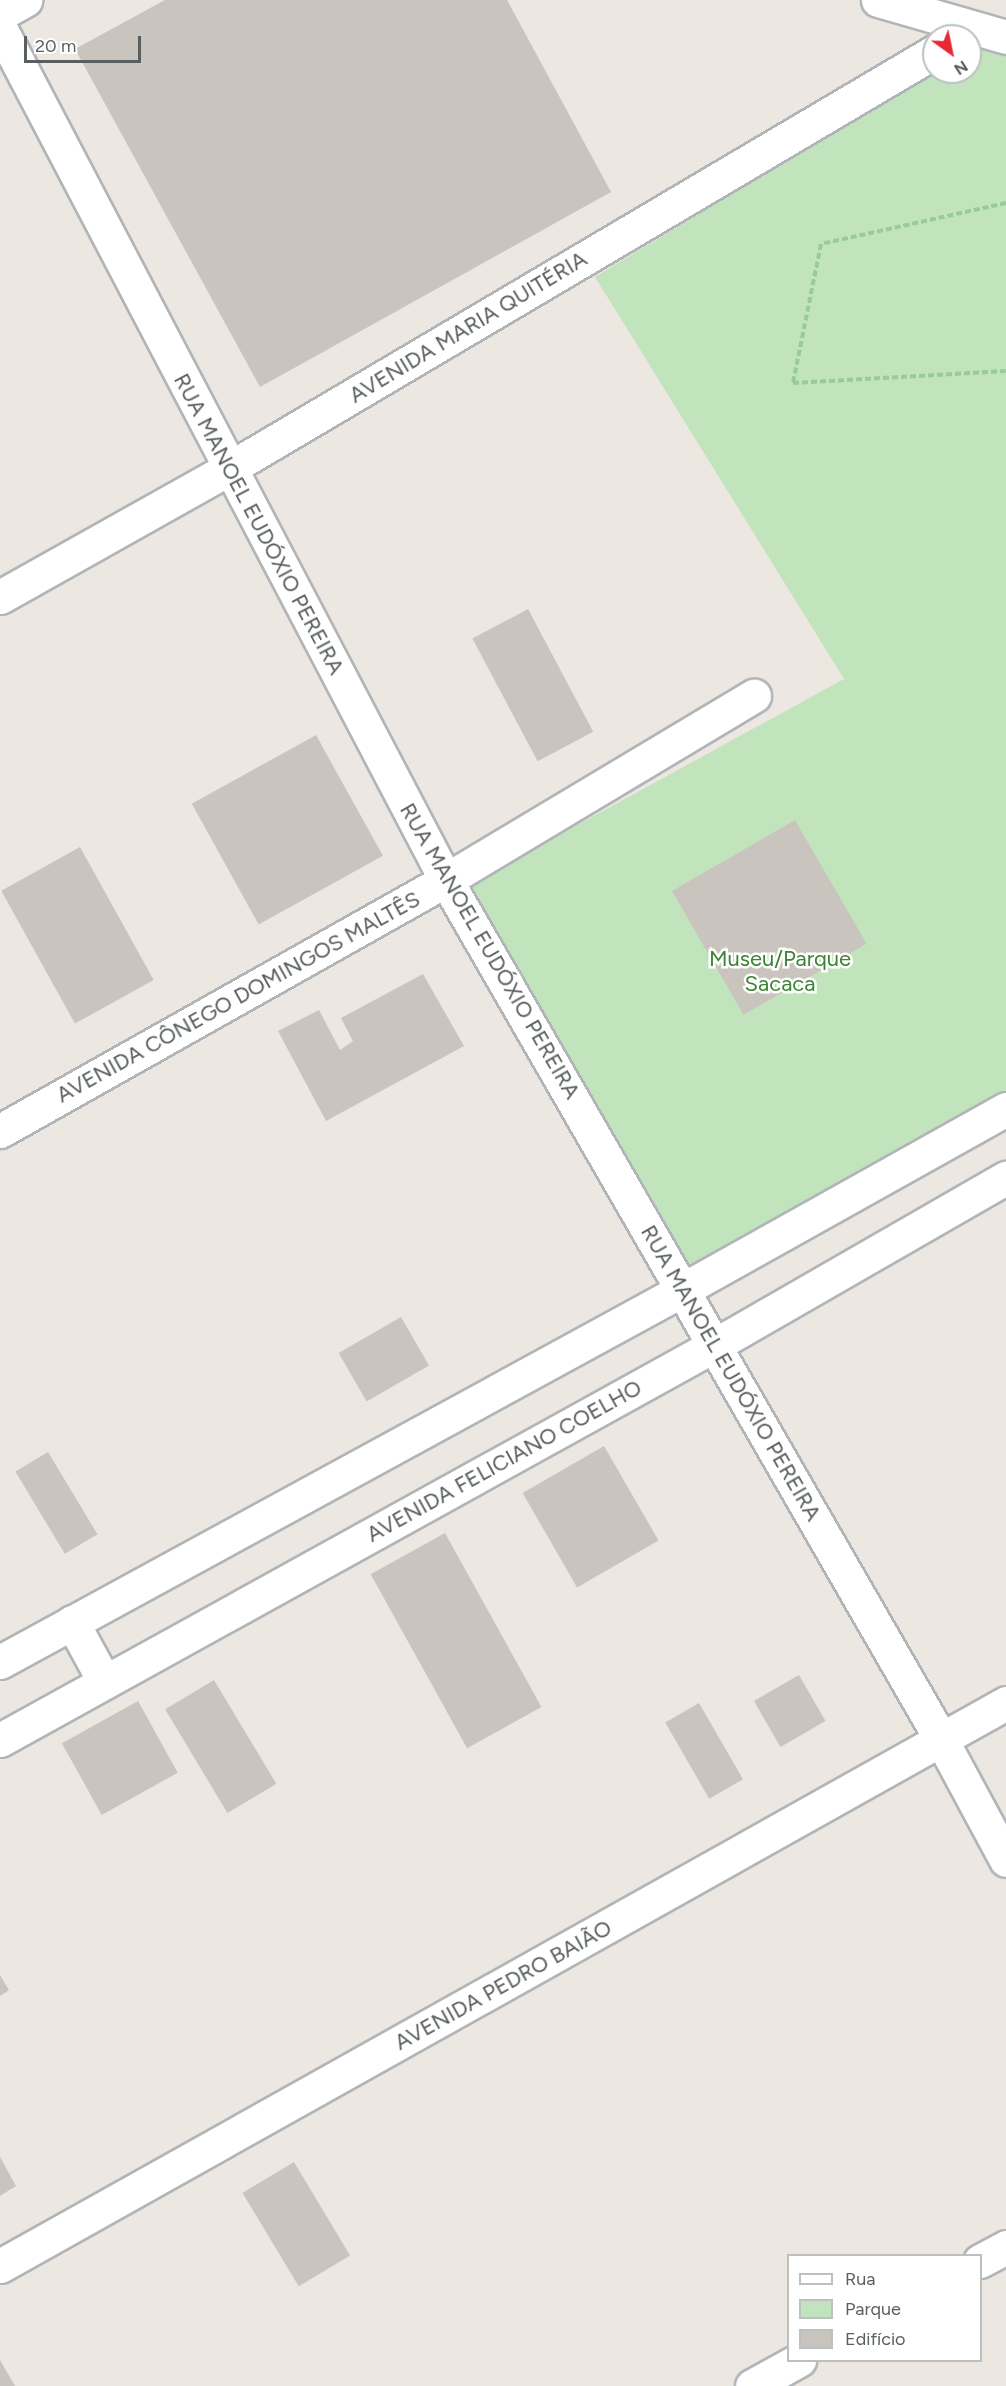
<!DOCTYPE html>
<meta charset="utf-8">
<style>
body{margin:0}
#map{position:relative;width:1006px;height:2386px;overflow:hidden;background:#ece7e0;font-family:Figtree,sans-serif}
div>[style]{position:absolute}
.green>*{inset:0;background:#c1e4bc}
.building>*{inset:0;background:#cac4be;transform-origin:0 0}
.path>*{height:4px;margin-top:-2px;transform-origin:0;background:repeating-linear-gradient(90deg,#98ca9e 0 6px,transparent 0 9px)}
.roads{filter:drop-shadow(2px 0 #b1b4b8) drop-shadow(-2px 0 #b1b4b8) drop-shadow(0 2px #b1b4b8) drop-shadow(0 -2px #b1b4b8)}
.minor>*{height:33px;margin:-16.5px;padding:0 16.5px;transform-origin:16.5px;border-radius:16.5px;background:#fff}
span{translate:-50% -50%;white-space:nowrap;text-align:center;line-height:1.15;-webkit-text-stroke:5px #fff;paint-order:stroke}
.street-label{font-size:22px;color:#595e61}
.park-label{font-size:22px;color:#3c8434}
.legend{position:absolute;left:787px;top:2254px;width:195px;height:108px;box-sizing:border-box;background:#fff;border:2px solid #bdbfc0;margin:0;padding:8px 10px;list-style:none;font-size:18px;color:#595e61}
.legend li{display:flex;align-items:center;gap:12px;height:30px}
.legend b{width:30px;border:2px solid #bdbfc0}
.north{position:absolute;left:922px;top:24px;width:60px;height:60px;box-sizing:border-box;background:#fff;border:2px solid #bdbfc0;border-radius:50%;rotate:147deg;font-size:16px;font-weight:700;line-height:24px;text-align:center;color:#595e61}
.north::after{content:'';display:block;margin:auto;width:21px;height:27px;background:#e82935;clip-path:polygon(50% 0,100% 100%,50% 72%,0 100%)}
.scale{position:absolute;left:24px;top:36px;width:117px;height:27px;box-sizing:border-box;border:3px solid #595e61;border-top:0;padding-left:8px;font-size:18px;line-height:21px;white-space:nowrap;color:#595e61;-webkit-text-stroke:4px #fff;paint-order:stroke}
</style>
<div id="map">
<div class="green">
<i style="clip-path:polygon(982px 42px,1006px 49px,1006px 1101px,692px 1276px,468px 885px,844px 679px,595px 277px,934px 71px,970px 72px,970px 49px)"></i>
</div>
<div class="building">
<i style="clip-path:polygon(165px 0,507px 0,611px 192px,260px 387px,75px 49px)"></i>
<i style="left:528px;top:609px;width:139px;height:63px;rotate:62deg"></i>
<i style="left:316px;top:735px;width:138px;height:142px;rotate:61deg"></i>
<i style="left:795px;top:820px;width:143px;height:142px;rotate:60deg"></i>
<i style="left:80px;top:847px;width:152px;height:90px;rotate:61deg"></i>
<i style="clip-path:polygon(423px 974px,464px 1046px,326px 1121px,278px 1031px,319px 1010px,340px 1050px,353px 1041px,341px 1018px)"></i>
<i style="left:401px;top:1317px;width:56px;height:72px;rotate:60deg"></i>
<i style="left:604px;top:1446px;width:109px;height:94px;rotate:60deg"></i>
<i style="left:48px;top:1452px;width:96px;height:38px;rotate:59deg"></i>
<i style="left:445px;top:1533px;width:199px;height:85px;rotate:61deg"></i>
<i style="left:799px;top:1675px;width:53px;height:52px;rotate:60deg"></i>
<i style="left:214px;top:1680px;width:121px;height:57px;rotate:59deg"></i>
<i style="left:138px;top:1701px;width:82px;height:87px;rotate:61deg"></i>
<i style="left:699px;top:1703px;width:88px;height:39px;rotate:60deg"></i>
<i style="clip-path:polygon(0 1975px,9px 1990px,0 1996px)"></i>
<i style="clip-path:polygon(0 2157px,16px 2186px,0 2196px)"></i>
<i style="left:294px;top:2162px;width:109px;height:60px;rotate:59deg"></i>
<i style="clip-path:polygon(0 2360px,15px 2386px,0 2386px)"></i>
</div>
<div class="path">
<i style="left:1006px;top:203px;width:189px;rotate:167.5deg"></i>
<i style="left:821px;top:244px;width:142px;rotate:101.4deg"></i>
<i style="left:793px;top:383px;width:213px;rotate:-3.2deg"></i>
</div>
<div class="roads">
<div class="minor">
<i style="left:878px;top:0;width:133px;rotate:16.1deg"></i>
<i style="left:0;top:14px;width:29px;rotate:-29deg"></i>
<i style="left:0;top:28px;width:962px;rotate:62.37deg"></i>
<i style="left:446px;top:880px;width:994px;rotate:60.05deg"></i>
<i style="left:942px;top:1741px;width:135px;rotate:61.7deg"></i>
<i style="left:0;top:597px;width:264px;rotate:-29.3deg"></i>
<i style="left:230px;top:468px;width:818px;rotate:-30.58deg"></i>
<i style="left:0;top:1131px;width:512px;rotate:-29.37deg"></i>
<i style="left:446px;top:880px;width:359px;rotate:-30.9deg"></i>
<i style="left:72px;top:1622px;width:67px;rotate:61.5deg"></i>
<i style="left:0;top:1662px;width:779px;rotate:-28.6deg"></i>
<i style="left:684px;top:1289px;width:369px;rotate:-29.2deg"></i>
<i style="left:0;top:1740px;width:817px;rotate:-28.92deg"></i>
<i style="left:715px;top:1345px;width:336px;rotate:-29.9deg"></i>
<i style="left:980px;top:2261px;width:30px;rotate:-28deg"></i>
<i style="left:0;top:2266px;width:1153px;rotate:-29.23deg"></i>
<i style="left:752px;top:2386px;width:54px;rotate:-29deg"></i>
</div>
</div>
<div class="street-label">
<span style="left:468px;top:327px;rotate:-31deg">AVENIDA MARIA QUITÉRIA</span>
<span style="left:259px;top:524px;rotate:62deg">RUA MANOEL EUDÓXIO PEREIRA</span>
<span style="left:490px;top:951px;rotate:60deg">RUA MANOEL EUDÓXIO PEREIRA</span>
<span style="left:238px;top:997px;rotate:-29deg">AVENIDA CÔNEGO DOMINGOS MALTÊS</span>
<span style="left:731px;top:1373px;rotate:60deg">RUA MANOEL EUDÓXIO PEREIRA</span>
<span style="left:504px;top:1461px;rotate:-29deg">AVENIDA FELICIANO COELHO</span>
<span style="left:503px;top:1985px;rotate:-29deg">AVENIDA PEDRO BAIÃO</span>
</div>
<div class="park-label">
<span style="left:780px;top:971px">Museu/Parque<br>Sacaca</span>
</div>
<ul class="legend">
<li><b style="height:8px;background:#fff"></b>Rua</li>
<li><b style="height:16px;background:#c1e4bc"></b>Parque</li>
<li><b style="height:16px;background:#cac4be"></b>Edifício</li>
</ul>
<div class="north">N</div>
<div class="scale">20 m</div>
</div>
